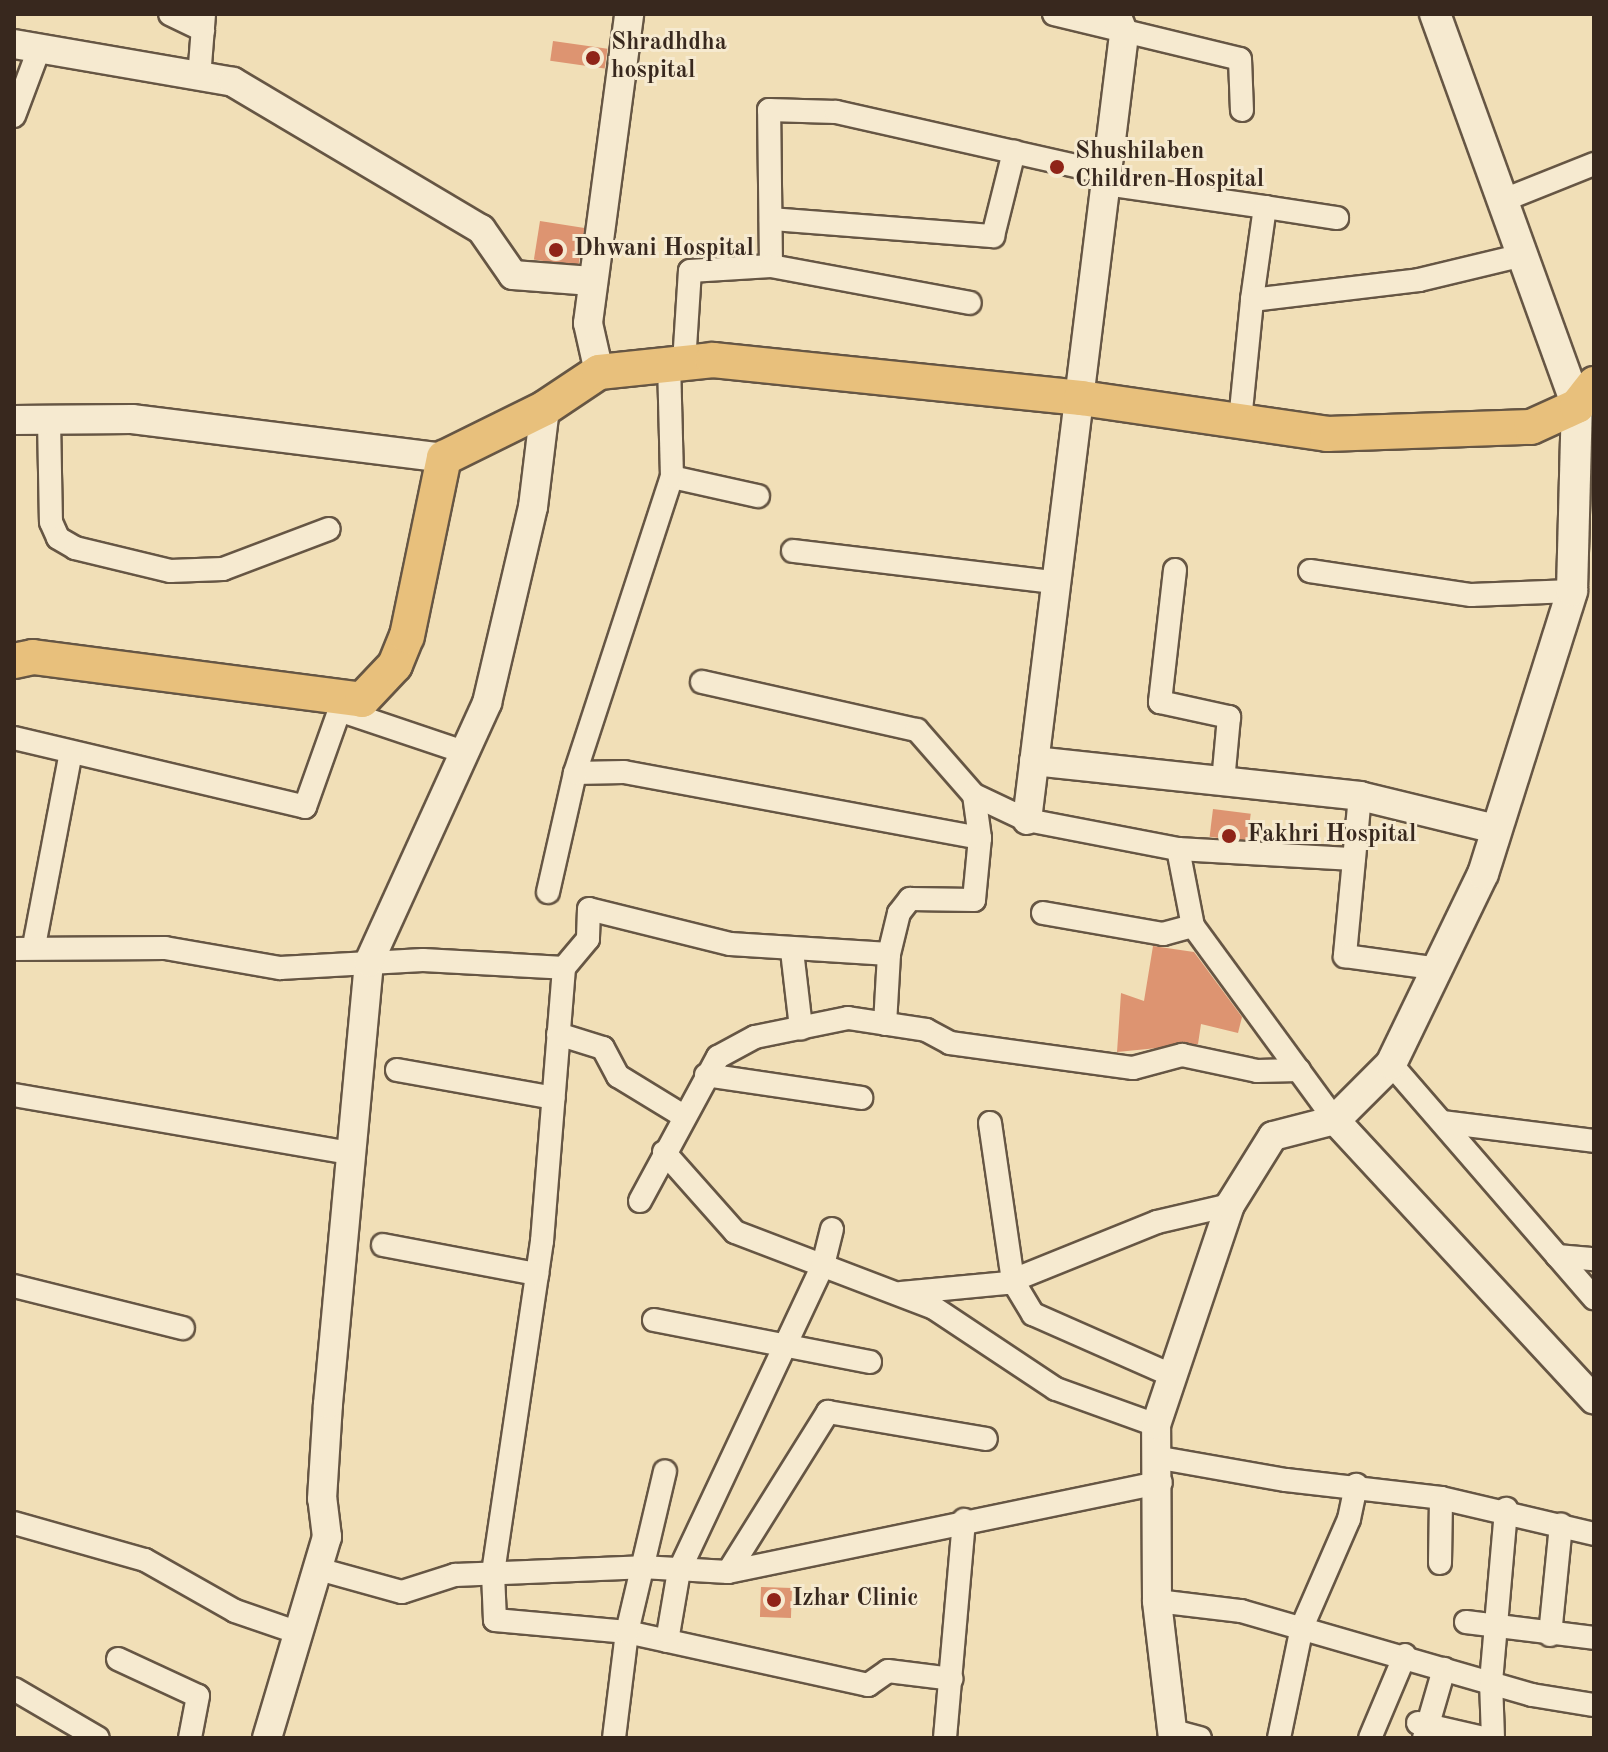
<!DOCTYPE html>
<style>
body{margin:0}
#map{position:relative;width:1608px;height:1752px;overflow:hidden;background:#f1dfb7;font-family:"Old Standard TT",serif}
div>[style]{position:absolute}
.building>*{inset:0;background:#dd9471;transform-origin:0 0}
.roads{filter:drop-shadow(2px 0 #665644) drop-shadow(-2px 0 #665644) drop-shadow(0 2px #665644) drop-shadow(0 -2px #665644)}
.minor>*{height:22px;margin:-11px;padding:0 11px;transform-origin:11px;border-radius:11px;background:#f6ead0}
.tertiary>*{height:28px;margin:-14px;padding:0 14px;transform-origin:14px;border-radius:14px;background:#f6ead0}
.secondary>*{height:30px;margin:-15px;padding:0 15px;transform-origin:15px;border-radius:15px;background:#f6ead0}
.primary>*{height:34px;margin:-17px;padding:0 17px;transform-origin:17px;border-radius:17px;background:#e8c07c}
.dots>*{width:22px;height:22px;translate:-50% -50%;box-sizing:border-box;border:4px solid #f6ead0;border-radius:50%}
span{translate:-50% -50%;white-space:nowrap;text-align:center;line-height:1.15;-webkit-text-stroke:6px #f6ead0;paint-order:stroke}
.poi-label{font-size:24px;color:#38281e;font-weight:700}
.left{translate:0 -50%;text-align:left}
.frame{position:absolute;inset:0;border:16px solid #38281e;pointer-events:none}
</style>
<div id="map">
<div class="building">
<i style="left:553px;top:41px;width:55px;height:20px;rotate:8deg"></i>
<i style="left:540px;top:221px;width:45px;height:39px;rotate:9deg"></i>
<i style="left:1213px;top:809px;width:38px;height:28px;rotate:7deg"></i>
<i style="clip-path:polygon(1153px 946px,1194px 952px,1242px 1017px,1238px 1033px,1201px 1024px,1198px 1044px,1117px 1052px,1121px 993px,1144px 1001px)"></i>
<i style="left:761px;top:1587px;width:31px;height:30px;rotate:2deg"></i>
</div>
<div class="roads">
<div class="minor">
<i style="left:170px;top:14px;width:37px;rotate:26deg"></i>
<i style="left:1054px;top:14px;width:191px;rotate:13.6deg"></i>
<i style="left:1240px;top:59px;width:51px;rotate:87.8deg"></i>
<i style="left:199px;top:78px;width:64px;rotate:-85.5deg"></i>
<i style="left:14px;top:116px;width:72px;rotate:-69.5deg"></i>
<i style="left:1105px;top:184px;width:162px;rotate:8.2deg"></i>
<i style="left:1265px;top:207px;width:94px;rotate:98deg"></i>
<i style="left:1504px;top:200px;width:97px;rotate:-21.8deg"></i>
<i style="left:1265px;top:207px;width:73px;rotate:8.7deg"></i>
<i style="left:771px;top:219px;width:223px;rotate:4.4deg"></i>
<i style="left:993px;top:236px;width:87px;rotate:-76deg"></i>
<i style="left:771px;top:266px;width:156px;rotate:-90.7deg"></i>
<i style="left:769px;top:110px;width:67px;rotate:1.7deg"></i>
<i style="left:836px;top:112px;width:278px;rotate:12.7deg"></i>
<i style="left:684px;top:363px;width:92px;rotate:-86.3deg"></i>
<i style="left:690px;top:271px;width:81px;rotate:-3.5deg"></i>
<i style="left:771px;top:266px;width:202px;rotate:10.5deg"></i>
<i style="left:49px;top:420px;width:102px;rotate:88.9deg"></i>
<i style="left:51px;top:522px;width:17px;rotate:66deg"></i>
<i style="left:58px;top:538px;width:20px;rotate:30deg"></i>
<i style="left:75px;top:548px;width:98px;rotate:13.6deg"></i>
<i style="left:170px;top:571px;width:53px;rotate:-2.2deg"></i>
<i style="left:223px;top:569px;width:113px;rotate:-20.7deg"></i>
<i style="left:1240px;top:421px;width:122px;rotate:-84.3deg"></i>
<i style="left:1252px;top:300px;width:168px;rotate:-6.8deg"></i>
<i style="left:1419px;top:280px;width:107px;rotate:-13.5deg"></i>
<i style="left:672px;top:477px;width:88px;rotate:12.5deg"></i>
<i style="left:793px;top:551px;width:262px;rotate:6.8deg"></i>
<i style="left:1175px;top:570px;width:133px;rotate:96.5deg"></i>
<i style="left:1160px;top:702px;width:71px;rotate:12.3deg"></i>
<i style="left:1229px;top:717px;width:65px;rotate:95.3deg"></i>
<i style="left:1310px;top:571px;width:163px;rotate:8.5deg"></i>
<i style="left:1471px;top:595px;width:101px;rotate:-2.3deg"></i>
<i style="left:702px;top:682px;width:220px;rotate:12.6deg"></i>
<i style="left:917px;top:730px;width:86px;rotate:48.8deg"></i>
<i style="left:339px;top:710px;width:132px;rotate:18.6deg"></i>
<i style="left:14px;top:738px;width:299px;rotate:13.3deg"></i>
<i style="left:305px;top:807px;width:114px;rotate:-70.4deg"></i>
<i style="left:575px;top:773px;width:49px;rotate:-1.2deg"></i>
<i style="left:624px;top:772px;width:362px;rotate:10.5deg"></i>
<i style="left:1360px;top:796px;width:161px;rotate:95.4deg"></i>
<i style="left:1345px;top:956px;width:89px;rotate:7.8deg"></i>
<i style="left:1178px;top:849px;width:78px;rotate:79deg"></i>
<i style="left:1193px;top:926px;width:240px;rotate:53.8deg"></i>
<i style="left:548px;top:892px;width:122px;rotate:-77.2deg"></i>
<i style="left:575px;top:773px;width:311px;rotate:-71.9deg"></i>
<i style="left:672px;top:477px;width:112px;rotate:-91.5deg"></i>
<i style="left:1043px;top:913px;width:122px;rotate:9.9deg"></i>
<i style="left:1163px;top:934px;width:31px;rotate:-15deg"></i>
<i style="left:34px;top:946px;width:197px;rotate:-79.2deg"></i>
<i style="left:14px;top:949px;width:151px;rotate:-0.4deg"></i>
<i style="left:165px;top:948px;width:117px;rotate:9.9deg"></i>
<i style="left:280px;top:968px;width:143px;rotate:-3.2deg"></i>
<i style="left:423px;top:960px;width:141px;rotate:3.2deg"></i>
<i style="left:792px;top:951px;width:78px;rotate:83.3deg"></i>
<i style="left:889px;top:954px;width:42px;rotate:-76.3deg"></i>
<i style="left:899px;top:913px;width:18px;rotate:-52deg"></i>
<i style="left:910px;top:899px;width:64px;rotate:0.9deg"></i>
<i style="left:974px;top:900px;width:62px;rotate:-84.5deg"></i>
<i style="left:980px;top:838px;width:43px;rotate:-97.9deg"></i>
<i style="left:974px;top:795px;width:59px;rotate:25.3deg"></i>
<i style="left:1027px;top:820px;width:154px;rotate:10.9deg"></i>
<i style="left:1178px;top:849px;width:176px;rotate:3.3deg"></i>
<i style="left:885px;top:1024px;width:70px;rotate:-86.7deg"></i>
<i style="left:889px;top:954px;width:159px;rotate:-176.4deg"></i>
<i style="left:730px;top:944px;width:145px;rotate:-166.1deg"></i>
<i style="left:589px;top:909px;width:30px;rotate:92deg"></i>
<i style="left:588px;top:939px;width:38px;rotate:130deg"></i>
<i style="left:564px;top:968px;width:274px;rotate:94.6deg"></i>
<i style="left:542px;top:1241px;width:336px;rotate:98.4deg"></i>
<i style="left:493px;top:1573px;width:47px;rotate:87.6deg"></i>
<i style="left:495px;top:1620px;width:133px;rotate:5.2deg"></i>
<i style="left:627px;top:1632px;width:247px;rotate:12.4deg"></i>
<i style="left:868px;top:1685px;width:24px;rotate:-35deg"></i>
<i style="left:888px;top:1671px;width:64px;rotate:7.1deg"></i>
<i style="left:558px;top:1034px;width:47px;rotate:17.3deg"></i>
<i style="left:603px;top:1048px;width:32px;rotate:62deg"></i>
<i style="left:618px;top:1076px;width:75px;rotate:31.4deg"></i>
<i style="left:1391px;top:1064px;width:310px;rotate:49.1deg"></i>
<i style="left:397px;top:1070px;width:159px;rotate:10.1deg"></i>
<i style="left:706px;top:1075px;width:157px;rotate:8.4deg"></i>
<i style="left:14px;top:1095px;width:342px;rotate:9.8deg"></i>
<i style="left:1442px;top:1122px;width:153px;rotate:7.1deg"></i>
<i style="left:990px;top:1123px;width:160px;rotate:81.7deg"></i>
<i style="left:1013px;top:1281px;width:39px;rotate:59deg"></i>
<i style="left:1033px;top:1314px;width:149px;rotate:23.8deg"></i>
<i style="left:664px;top:1152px;width:107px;rotate:48.4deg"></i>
<i style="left:735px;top:1232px;width:213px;rotate:20.9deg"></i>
<i style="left:934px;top:1308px;width:146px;rotate:33.6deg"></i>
<i style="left:1056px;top:1389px;width:106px;rotate:19.8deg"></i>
<i style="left:640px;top:1201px;width:164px;rotate:-61.6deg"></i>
<i style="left:718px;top:1057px;width:42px;rotate:-28.4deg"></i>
<i style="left:755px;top:1037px;width:95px;rotate:-11.5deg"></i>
<i style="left:848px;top:1018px;width:79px;rotate:8.7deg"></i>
<i style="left:926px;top:1030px;width:27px;rotate:28deg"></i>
<i style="left:950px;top:1043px;width:185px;rotate:7.8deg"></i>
<i style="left:1133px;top:1068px;width:51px;rotate:-14.9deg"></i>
<i style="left:1182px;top:1055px;width:77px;rotate:12deg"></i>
<i style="left:1257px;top:1071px;width:42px;rotate:-1.4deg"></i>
<i style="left:383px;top:1245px;width:157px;rotate:10.7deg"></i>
<i style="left:1557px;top:1256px;width:37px;rotate:5deg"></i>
<i style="left:14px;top:1286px;width:174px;rotate:14deg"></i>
<i style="left:901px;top:1293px;width:105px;rotate:-5.4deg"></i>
<i style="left:1006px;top:1283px;width:163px;rotate:-22deg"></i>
<i style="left:1157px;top:1222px;width:75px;rotate:-13.1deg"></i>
<i style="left:654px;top:1320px;width:220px;rotate:11deg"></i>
<i style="left:1155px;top:1457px;width:133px;rotate:10deg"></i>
<i style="left:1286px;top:1480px;width:156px;rotate:6.6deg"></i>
<i style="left:1441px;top:1498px;width:157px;rotate:13.2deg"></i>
<i style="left:14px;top:1523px;width:136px;rotate:15.8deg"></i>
<i style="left:145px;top:1560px;width:103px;rotate:29.5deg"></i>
<i style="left:235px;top:1611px;width:68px;rotate:19deg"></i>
<i style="left:1440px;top:1563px;width:65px;rotate:-89.1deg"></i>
<i style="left:322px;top:1570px;width:83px;rotate:15.4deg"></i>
<i style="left:402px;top:1592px;width:56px;rotate:-17.8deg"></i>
<i style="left:455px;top:1575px;width:187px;rotate:-2.4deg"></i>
<i style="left:642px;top:1567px;width:86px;rotate:3.3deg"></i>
<i style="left:728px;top:1572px;width:442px;rotate:-11.7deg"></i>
<i style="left:728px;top:1572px;width:189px;rotate:-58deg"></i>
<i style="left:828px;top:1412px;width:160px;rotate:9.7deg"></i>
<i style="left:1157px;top:1601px;width:85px;rotate:6.8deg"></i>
<i style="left:1241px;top:1611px;width:303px;rotate:16.1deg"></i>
<i style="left:1532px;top:1695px;width:63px;rotate:9.2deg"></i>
<i style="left:1466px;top:1622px;width:129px;rotate:7.1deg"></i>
<i style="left:1550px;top:1635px;width:111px;rotate:-84.3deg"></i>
<i style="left:667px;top:1641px;width:71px;rotate:-80.3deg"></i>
<i style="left:679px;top:1571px;width:338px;rotate:-64.8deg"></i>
<i style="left:823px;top:1265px;width:37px;rotate:-76deg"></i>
<i style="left:118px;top:1659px;width:88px;rotate:24.8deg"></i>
<i style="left:198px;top:1696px;width:43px;rotate:100.8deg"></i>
<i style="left:14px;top:1689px;width:97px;rotate:30.3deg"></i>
<i style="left:1418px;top:1723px;width:67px;rotate:13deg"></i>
<i style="left:1173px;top:1731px;width:28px;rotate:15deg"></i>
<i style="left:614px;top:1738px;width:107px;rotate:-83deg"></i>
<i style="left:627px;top:1632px;width:165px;rotate:-76.7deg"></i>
<i style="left:945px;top:1738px;width:219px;rotate:-85deg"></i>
<i style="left:1279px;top:1738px;width:113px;rotate:-78.3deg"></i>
<i style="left:1302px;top:1627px;width:118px;rotate:-66.5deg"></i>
<i style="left:1349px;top:1519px;width:35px;rotate:-78deg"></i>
<i style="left:1370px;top:1738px;width:90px;rotate:-67.1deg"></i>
<i style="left:1424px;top:1738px;width:72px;rotate:-73.8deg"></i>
<i style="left:1493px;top:1738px;width:56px;rotate:-92deg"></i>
<i style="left:1491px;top:1682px;width:174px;rotate:-85deg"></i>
</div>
<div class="tertiary">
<i style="left:14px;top:44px;width:222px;rotate:9.8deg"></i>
<i style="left:233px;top:82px;width:288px;rotate:30.7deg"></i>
<i style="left:481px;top:229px;width:56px;rotate:55.2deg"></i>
<i style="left:513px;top:275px;width:79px;rotate:4.3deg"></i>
<i style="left:599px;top:372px;width:50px;rotate:-102.7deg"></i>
<i style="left:588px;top:323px;width:312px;rotate:-82.4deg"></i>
<i style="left:14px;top:420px;width:118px;rotate:-0.5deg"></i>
<i style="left:132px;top:419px;width:314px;rotate:7.1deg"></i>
<i style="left:1034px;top:761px;width:328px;rotate:6.1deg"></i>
<i style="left:1360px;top:796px;width:139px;rotate:13.7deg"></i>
<i style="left:1027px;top:820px;width:792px;rotate:-82.96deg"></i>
<i style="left:1124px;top:34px;width:22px;rotate:-112deg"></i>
<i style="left:267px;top:1738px;width:210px;rotate:-73.4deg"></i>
<i style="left:327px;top:1537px;width:38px;rotate:-97deg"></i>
<i style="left:322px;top:1499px;width:95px;rotate:-86.4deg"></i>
<i style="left:328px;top:1404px;width:444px;rotate:-84.7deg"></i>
<i style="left:369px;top:962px;width:285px;rotate:-65.5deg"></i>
<i style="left:487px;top:703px;width:201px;rotate:-76.8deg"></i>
<i style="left:533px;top:507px;width:100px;rotate:-83.1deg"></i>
<i style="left:1173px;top:1738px;width:138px;rotate:-96.7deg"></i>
<i style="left:1157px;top:1601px;width:176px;rotate:-90.3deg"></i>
<i style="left:1156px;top:1425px;width:232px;rotate:-71.4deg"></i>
<i style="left:1230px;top:1205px;width:81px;rotate:-58.1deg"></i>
<i style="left:1273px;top:1136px;width:64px;rotate:-14.5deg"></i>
<i style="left:1335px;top:1120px;width:381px;rotate:47.2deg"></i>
</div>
<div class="secondary">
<i style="left:1335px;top:1120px;width:79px;rotate:-45deg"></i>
<i style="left:1391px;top:1064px;width:211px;rotate:-64.2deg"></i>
<i style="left:1483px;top:874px;width:297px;rotate:-72.5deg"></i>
<i style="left:1572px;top:591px;width:185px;rotate:-88.5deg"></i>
<i style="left:1577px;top:406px;width:417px;rotate:-109.9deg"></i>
</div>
<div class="primary">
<i style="left:14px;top:661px;width:19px;rotate:-12deg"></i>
<i style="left:33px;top:657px;width:332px;rotate:7.4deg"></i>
<i style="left:362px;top:700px;width:48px;rotate:-46.7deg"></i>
<i style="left:395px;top:665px;width:31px;rotate:-68deg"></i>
<i style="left:407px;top:636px;width:182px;rotate:-78.3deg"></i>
<i style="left:444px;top:458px;width:113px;rotate:-26.3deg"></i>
<i style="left:545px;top:408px;width:65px;rotate:-33.7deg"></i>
<i style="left:599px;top:372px;width:115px;rotate:-6deg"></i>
<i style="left:713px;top:360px;width:370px;rotate:5.9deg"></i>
<i style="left:1081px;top:398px;width:249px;rotate:8.3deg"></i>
<i style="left:1327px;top:434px;width:204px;rotate:-2deg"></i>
<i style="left:1531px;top:427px;width:51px;rotate:-24.5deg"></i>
<i style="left:1577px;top:406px;width:28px;rotate:-52deg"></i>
</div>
</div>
<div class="dots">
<i style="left:593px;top:58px;background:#8f2418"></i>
<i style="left:1057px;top:167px;background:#8f2418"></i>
<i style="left:556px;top:250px;background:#8f2418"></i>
<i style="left:1229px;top:836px;background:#8f2418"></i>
<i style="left:774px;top:1600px;background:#8f2418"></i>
</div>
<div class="poi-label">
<span class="left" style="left:611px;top:58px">Shradhdha<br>hospital</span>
<span class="left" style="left:1075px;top:167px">Shushilaben<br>Children Hospital</span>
<span class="left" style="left:574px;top:250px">Dhwani Hospital</span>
<span class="left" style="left:1247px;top:836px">Fakhri Hospital</span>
<span class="left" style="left:792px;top:1600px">Izhar Clinic</span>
</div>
<div class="frame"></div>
</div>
